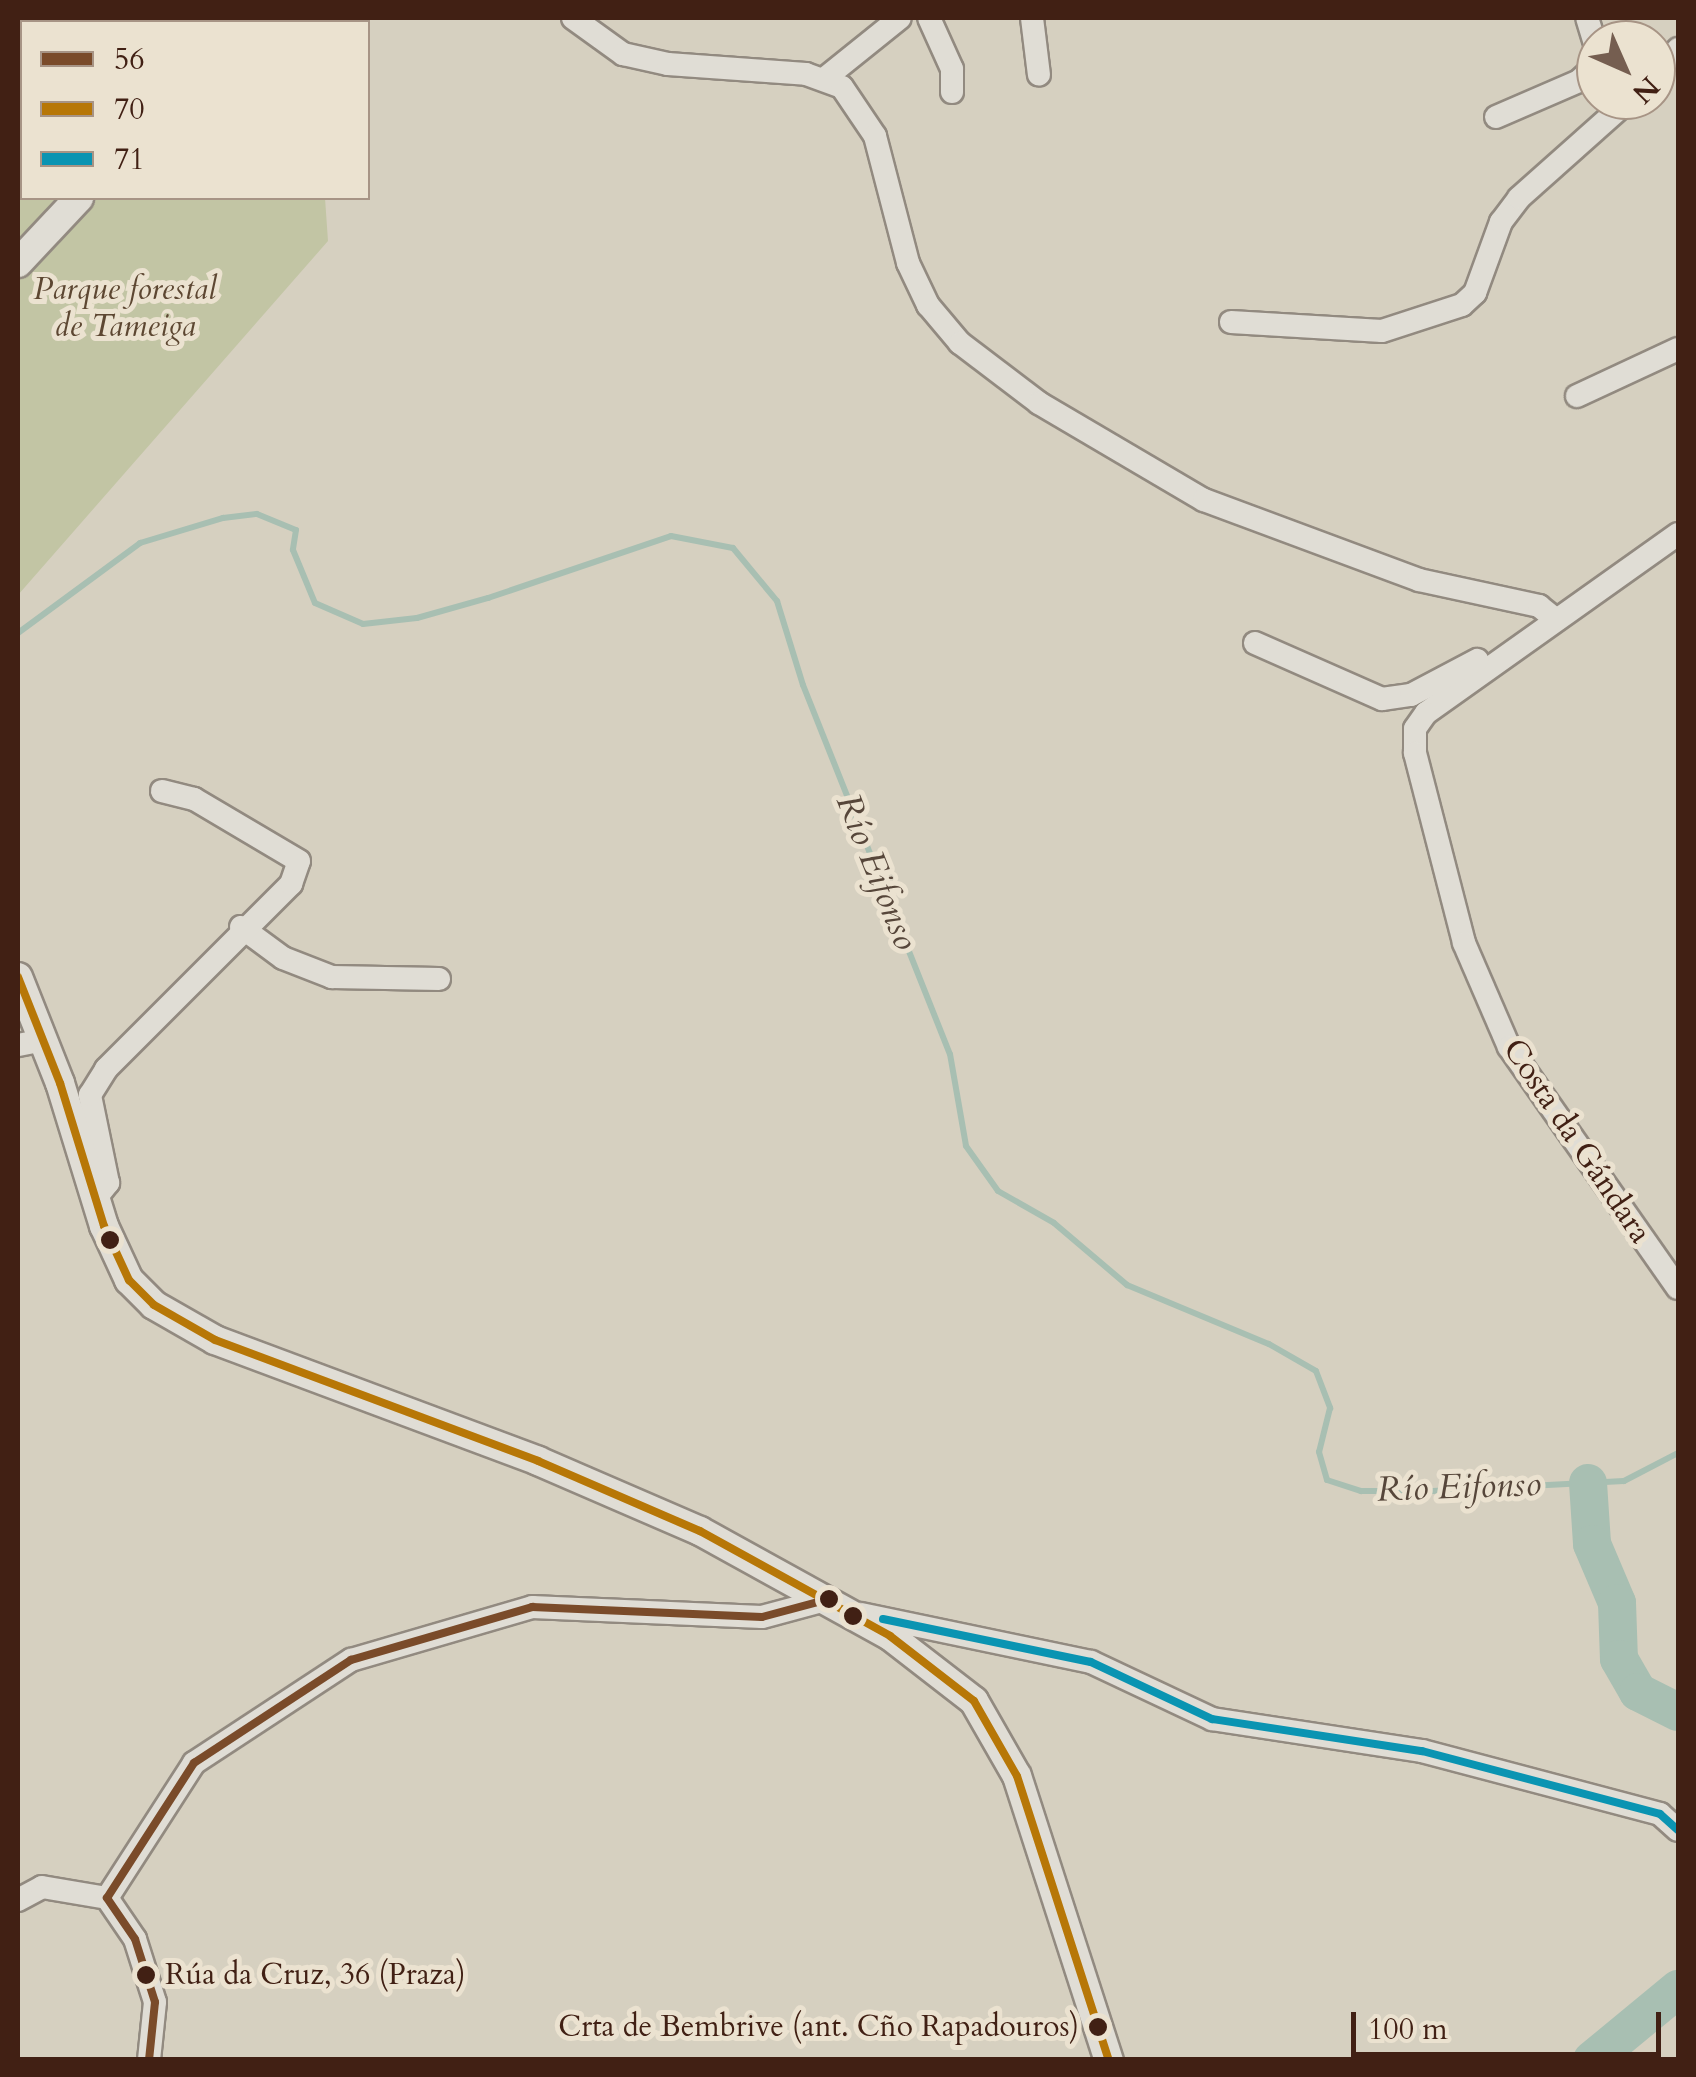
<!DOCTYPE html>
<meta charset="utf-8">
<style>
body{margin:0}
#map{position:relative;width:1696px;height:2077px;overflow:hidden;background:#d6d0c0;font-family:Cardo,serif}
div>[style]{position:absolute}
.green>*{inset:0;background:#c2c5a4}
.stream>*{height:6px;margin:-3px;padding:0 3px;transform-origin:3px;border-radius:3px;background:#a8bfb2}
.river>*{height:38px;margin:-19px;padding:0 19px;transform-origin:19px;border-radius:19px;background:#a8bfb2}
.roads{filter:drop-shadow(2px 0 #928a80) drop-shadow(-2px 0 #928a80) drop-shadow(0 2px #928a80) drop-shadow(0 -2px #928a80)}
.minor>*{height:22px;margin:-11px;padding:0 11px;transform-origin:11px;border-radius:11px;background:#e0ddd5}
.tertiary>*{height:28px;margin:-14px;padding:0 14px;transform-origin:14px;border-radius:14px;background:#e0ddd5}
.bus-1>*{height:8px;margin:-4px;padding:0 4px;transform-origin:4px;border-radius:4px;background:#7a4b2a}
.bus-2>*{height:8px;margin:-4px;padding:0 4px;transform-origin:4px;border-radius:4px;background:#b77707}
.bus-3>*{height:8px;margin:-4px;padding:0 4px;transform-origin:4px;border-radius:4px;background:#0a94b2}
.dots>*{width:28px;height:28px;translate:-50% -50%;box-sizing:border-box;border:5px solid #ebe2d0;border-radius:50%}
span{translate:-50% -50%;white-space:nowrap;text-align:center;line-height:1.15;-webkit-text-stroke:10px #ebe2d0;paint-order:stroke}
.bus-label{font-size:30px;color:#412014}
.left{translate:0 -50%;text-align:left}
.right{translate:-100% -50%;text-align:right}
.park-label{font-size:32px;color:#5d4732;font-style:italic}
.street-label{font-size:32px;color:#412014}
.water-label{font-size:35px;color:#56463a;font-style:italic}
.frame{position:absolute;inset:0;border:20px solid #412014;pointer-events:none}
.legend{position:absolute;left:20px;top:20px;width:350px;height:180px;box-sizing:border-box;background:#ebe2d0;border:2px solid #a79485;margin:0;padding:12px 18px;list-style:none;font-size:30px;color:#412014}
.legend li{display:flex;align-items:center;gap:20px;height:50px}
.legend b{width:50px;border:2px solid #a79485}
.north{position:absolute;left:1576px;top:20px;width:100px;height:100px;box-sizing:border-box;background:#ebe2d0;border:2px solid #a79485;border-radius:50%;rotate:135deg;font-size:28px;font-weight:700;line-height:40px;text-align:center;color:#412014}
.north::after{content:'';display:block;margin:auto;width:35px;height:45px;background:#755e50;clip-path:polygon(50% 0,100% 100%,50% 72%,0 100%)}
.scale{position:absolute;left:1351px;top:2012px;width:310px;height:45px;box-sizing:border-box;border:5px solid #412014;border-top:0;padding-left:12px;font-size:30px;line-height:35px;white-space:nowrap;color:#412014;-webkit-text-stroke:8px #ebe2d0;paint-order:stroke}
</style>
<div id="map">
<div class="green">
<i style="clip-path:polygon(18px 18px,316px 18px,316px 22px,22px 22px,22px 198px,325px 198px,328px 241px,18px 595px)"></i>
</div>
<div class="stream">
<i style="left:18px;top:633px;width:152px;rotate:-36.4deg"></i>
<i style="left:140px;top:543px;width:87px;rotate:-16.8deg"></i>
<i style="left:223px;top:518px;width:34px;rotate:-7deg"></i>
<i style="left:257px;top:514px;width:42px;rotate:22.3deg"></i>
<i style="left:296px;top:530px;width:20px;rotate:99deg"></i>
<i style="left:293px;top:550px;width:57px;rotate:67.5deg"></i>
<i style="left:315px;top:603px;width:52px;rotate:23.6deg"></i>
<i style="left:363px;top:624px;width:54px;rotate:-6.3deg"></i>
<i style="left:417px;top:618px;width:74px;rotate:-15.7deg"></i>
<i style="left:488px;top:598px;width:193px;rotate:-18.7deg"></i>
<i style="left:671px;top:536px;width:63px;rotate:11deg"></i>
<i style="left:733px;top:548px;width:69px;rotate:50.3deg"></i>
<i style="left:777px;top:601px;width:88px;rotate:72.8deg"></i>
<i style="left:803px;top:685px;width:397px;rotate:68.3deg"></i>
<i style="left:950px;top:1054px;width:93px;rotate:80.1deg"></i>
<i style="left:966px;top:1146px;width:55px;rotate:54.6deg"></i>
<i style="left:998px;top:1191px;width:64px;rotate:29.7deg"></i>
<i style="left:1054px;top:1223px;width:96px;rotate:40.3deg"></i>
<i style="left:1127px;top:1285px;width:154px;rotate:22.6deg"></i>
<i style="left:1269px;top:1344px;width:54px;rotate:29.9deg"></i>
<i style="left:1316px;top:1371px;width:40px;rotate:69deg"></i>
<i style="left:1330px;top:1408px;width:45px;rotate:104deg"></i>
<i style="left:1319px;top:1452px;width:29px;rotate:74deg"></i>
<i style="left:1327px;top:1480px;width:36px;rotate:18deg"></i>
<i style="left:1361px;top:1491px;width:72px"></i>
<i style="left:1433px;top:1491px;width:191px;rotate:-3deg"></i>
<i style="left:1624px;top:1481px;width:61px;rotate:-27.4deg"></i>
</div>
<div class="river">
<i style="left:1588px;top:1483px;width:61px;rotate:86.2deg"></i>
<i style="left:1592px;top:1544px;width:64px;rotate:67deg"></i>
<i style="left:1617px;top:1603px;width:56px;rotate:88deg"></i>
<i style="left:1619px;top:1659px;width:38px;rotate:60deg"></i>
<i style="left:1638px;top:1692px;width:45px;rotate:26.6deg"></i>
<i style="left:1592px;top:2060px;width:112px;rotate:-39.5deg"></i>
</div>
<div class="roads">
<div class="minor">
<i style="left:573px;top:18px;width:62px;rotate:35.8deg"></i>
<i style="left:623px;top:54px;width:46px;rotate:12.5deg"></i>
<i style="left:668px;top:64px;width:138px;rotate:4.1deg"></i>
<i style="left:806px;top:74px;width:38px;rotate:20deg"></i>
<i style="left:842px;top:87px;width:59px;rotate:56deg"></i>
<i style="left:875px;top:136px;width:131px;rotate:75.4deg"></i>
<i style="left:908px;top:263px;width:47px;rotate:64.5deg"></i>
<i style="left:928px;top:305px;width:50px;rotate:49.9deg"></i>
<i style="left:960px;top:343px;width:99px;rotate:37.2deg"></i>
<i style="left:1039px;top:403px;width:191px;rotate:30.5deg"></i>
<i style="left:1204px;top:500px;width:229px;rotate:20.4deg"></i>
<i style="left:1419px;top:580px;width:123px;rotate:12.2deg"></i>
<i style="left:1539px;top:606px;width:22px;rotate:39deg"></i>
<i style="left:929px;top:18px;width:56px;rotate:65.7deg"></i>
<i style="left:952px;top:69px;width:23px;rotate:90deg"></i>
<i style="left:1032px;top:18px;width:57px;rotate:83deg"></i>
<i style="left:1656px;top:72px;width:32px;rotate:-46deg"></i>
<i style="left:824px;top:79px;width:97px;rotate:-38.8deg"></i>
<i style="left:1496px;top:117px;width:90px;rotate:-23.4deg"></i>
<i style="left:1579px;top:81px;width:18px;rotate:-43deg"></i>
<i style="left:1592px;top:69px;width:22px;rotate:-80deg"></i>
<i style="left:1596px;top:47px;width:30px;rotate:-107deg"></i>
<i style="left:1231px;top:322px;width:151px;rotate:3.4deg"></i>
<i style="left:1382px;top:331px;width:84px;rotate:-18deg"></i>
<i style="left:1462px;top:305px;width:18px;rotate:-43deg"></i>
<i style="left:1475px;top:293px;width:76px;rotate:-69.9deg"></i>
<i style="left:1501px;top:222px;width:30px;rotate:-53deg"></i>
<i style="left:1519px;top:198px;width:147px;rotate:-41.7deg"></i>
<i style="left:1577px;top:396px;width:111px;rotate:-25deg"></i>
<i style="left:1678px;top:534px;width:309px;rotate:144.6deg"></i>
<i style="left:1426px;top:713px;width:19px;rotate:125deg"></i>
<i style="left:1415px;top:729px;width:24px;rotate:90deg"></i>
<i style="left:1415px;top:753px;width:196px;rotate:75.5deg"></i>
<i style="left:1464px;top:943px;width:113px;rotate:66.6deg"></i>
<i style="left:1509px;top:1047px;width:294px;rotate:55deg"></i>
<i style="left:1255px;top:643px;width:139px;rotate:23.8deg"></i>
<i style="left:1382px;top:699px;width:29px;rotate:-8deg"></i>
<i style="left:1411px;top:695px;width:75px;rotate:-27.9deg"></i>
<i style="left:241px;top:927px;width:52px;rotate:36.4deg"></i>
<i style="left:283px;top:958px;width:53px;rotate:21.2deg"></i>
<i style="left:332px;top:977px;width:107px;rotate:1.1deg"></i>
<i style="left:18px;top:1045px;width:26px;rotate:-11deg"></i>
<i style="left:95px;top:1199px;width:21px;rotate:-51deg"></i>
<i style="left:108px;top:1183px;width:90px;rotate:-101.6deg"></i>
<i style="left:90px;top:1095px;width:31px;rotate:-58deg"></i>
<i style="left:106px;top:1069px;width:262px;rotate:-45deg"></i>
<i style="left:291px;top:884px;width:24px;rotate:-71deg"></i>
<i style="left:299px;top:861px;width:122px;rotate:-149.4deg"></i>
<i style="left:194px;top:799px;width:33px;rotate:-166deg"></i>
<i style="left:861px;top:1614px;width:235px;rotate:11.8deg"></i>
<i style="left:1091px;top:1662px;width:134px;rotate:25.2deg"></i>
<i style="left:1212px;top:1719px;width:212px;rotate:8.7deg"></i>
<i style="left:1422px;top:1751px;width:246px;rotate:14.8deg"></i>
<i style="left:1660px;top:1814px;width:24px;rotate:42deg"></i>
<i style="left:18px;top:1900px;width:27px;rotate:-28deg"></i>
<i style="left:42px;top:1887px;width:66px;rotate:9.6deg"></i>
<i style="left:149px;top:2060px;width:58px;rotate:-84.1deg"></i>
<i style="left:155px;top:2002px;width:66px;rotate:-107.6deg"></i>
<i style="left:135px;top:1939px;width:50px;rotate:-124.3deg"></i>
<i style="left:107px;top:1898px;width:161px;rotate:-57.2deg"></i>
<i style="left:194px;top:1763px;width:188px;rotate:-33.3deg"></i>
<i style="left:351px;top:1660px;width:189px;rotate:-16.3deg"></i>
<i style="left:532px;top:1607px;width:230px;rotate:2.5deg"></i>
<i style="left:762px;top:1617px;width:69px;rotate:-15deg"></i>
</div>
<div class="tertiary">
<i style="left:98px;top:18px;width:4px;rotate:76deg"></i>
<i style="left:18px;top:263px;width:89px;rotate:-46.8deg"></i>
<i style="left:18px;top:977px;width:114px;rotate:68.4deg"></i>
<i style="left:60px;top:1083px;width:150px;rotate:72.9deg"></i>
<i style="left:104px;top:1226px;width:60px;rotate:65.2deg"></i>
<i style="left:129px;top:1280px;width:35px;rotate:45deg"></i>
<i style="left:154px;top:1305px;width:70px;rotate:29.8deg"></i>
<i style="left:215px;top:1340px;width:345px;rotate:20.5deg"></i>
<i style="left:538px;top:1461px;width:176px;rotate:23.4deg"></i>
<i style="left:700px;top:1531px;width:217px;rotate:28.9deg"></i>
<i style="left:890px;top:1636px;width:106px;rotate:37.7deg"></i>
<i style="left:974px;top:1701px;width:86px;rotate:60.2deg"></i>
<i style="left:1017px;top:1776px;width:299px;rotate:72.1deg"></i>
</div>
</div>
<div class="bus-1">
<i style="left:149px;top:2060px;width:58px;rotate:-84.1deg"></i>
<i style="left:155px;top:2002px;width:66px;rotate:-107.6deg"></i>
<i style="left:135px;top:1939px;width:50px;rotate:-124.3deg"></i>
<i style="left:107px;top:1898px;width:161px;rotate:-57.2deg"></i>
<i style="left:194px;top:1763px;width:188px;rotate:-33.3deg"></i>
<i style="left:351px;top:1660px;width:189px;rotate:-16.3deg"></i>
<i style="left:532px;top:1607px;width:230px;rotate:2.5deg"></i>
<i style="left:762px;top:1617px;width:69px;rotate:-15deg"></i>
</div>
<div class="bus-2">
<i style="left:18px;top:977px;width:114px;rotate:68.4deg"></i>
<i style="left:60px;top:1083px;width:150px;rotate:72.9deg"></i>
<i style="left:104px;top:1226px;width:60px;rotate:65.2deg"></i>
<i style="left:129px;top:1280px;width:35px;rotate:45deg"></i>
<i style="left:154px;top:1305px;width:70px;rotate:29.8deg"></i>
<i style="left:215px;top:1340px;width:345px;rotate:20.5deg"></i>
<i style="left:538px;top:1461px;width:176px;rotate:23.4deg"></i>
<i style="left:700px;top:1531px;width:217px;rotate:28.9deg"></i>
<i style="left:890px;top:1636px;width:106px;rotate:37.7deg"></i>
<i style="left:974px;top:1701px;width:86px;rotate:60.2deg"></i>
<i style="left:1017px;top:1776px;width:299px;rotate:72.1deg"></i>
</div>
<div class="bus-3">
<i style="left:883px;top:1619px;width:212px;rotate:11.7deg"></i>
<i style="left:1091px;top:1662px;width:134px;rotate:25.2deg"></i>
<i style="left:1212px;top:1719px;width:212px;rotate:8.7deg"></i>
<i style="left:1422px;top:1751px;width:246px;rotate:14.8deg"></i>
<i style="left:1660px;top:1814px;width:24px;rotate:42deg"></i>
</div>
<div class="dots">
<i style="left:110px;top:1240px;background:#412014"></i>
<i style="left:829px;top:1599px;background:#412014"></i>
<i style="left:853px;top:1616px;background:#412014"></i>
<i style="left:146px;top:1975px;background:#412014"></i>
<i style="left:1098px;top:2027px;background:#412014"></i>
</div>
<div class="bus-label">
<span class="left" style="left:165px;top:1975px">Rúa da Cruz, 36 (Praza)</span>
<span class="right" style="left:1079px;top:2027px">Crta de Bembrive (ant. Cño Rapadouros)</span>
</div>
<div class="park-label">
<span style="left:125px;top:308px">Parque forestal<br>de Tameiga</span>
</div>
<div class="street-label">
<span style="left:1577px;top:1141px;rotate:56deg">Costa da Gándara</span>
</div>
<div class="water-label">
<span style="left:877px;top:872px;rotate:68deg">Río Eifonso</span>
<span style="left:1459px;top:1487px;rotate:-2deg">Río Eifonso</span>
</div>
<div class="frame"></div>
<ul class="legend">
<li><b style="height:12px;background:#7a4b2a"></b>56</li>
<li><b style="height:12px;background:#b77707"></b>70</li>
<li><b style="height:12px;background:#0a94b2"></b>71</li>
</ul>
<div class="north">N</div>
<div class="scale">100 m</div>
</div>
